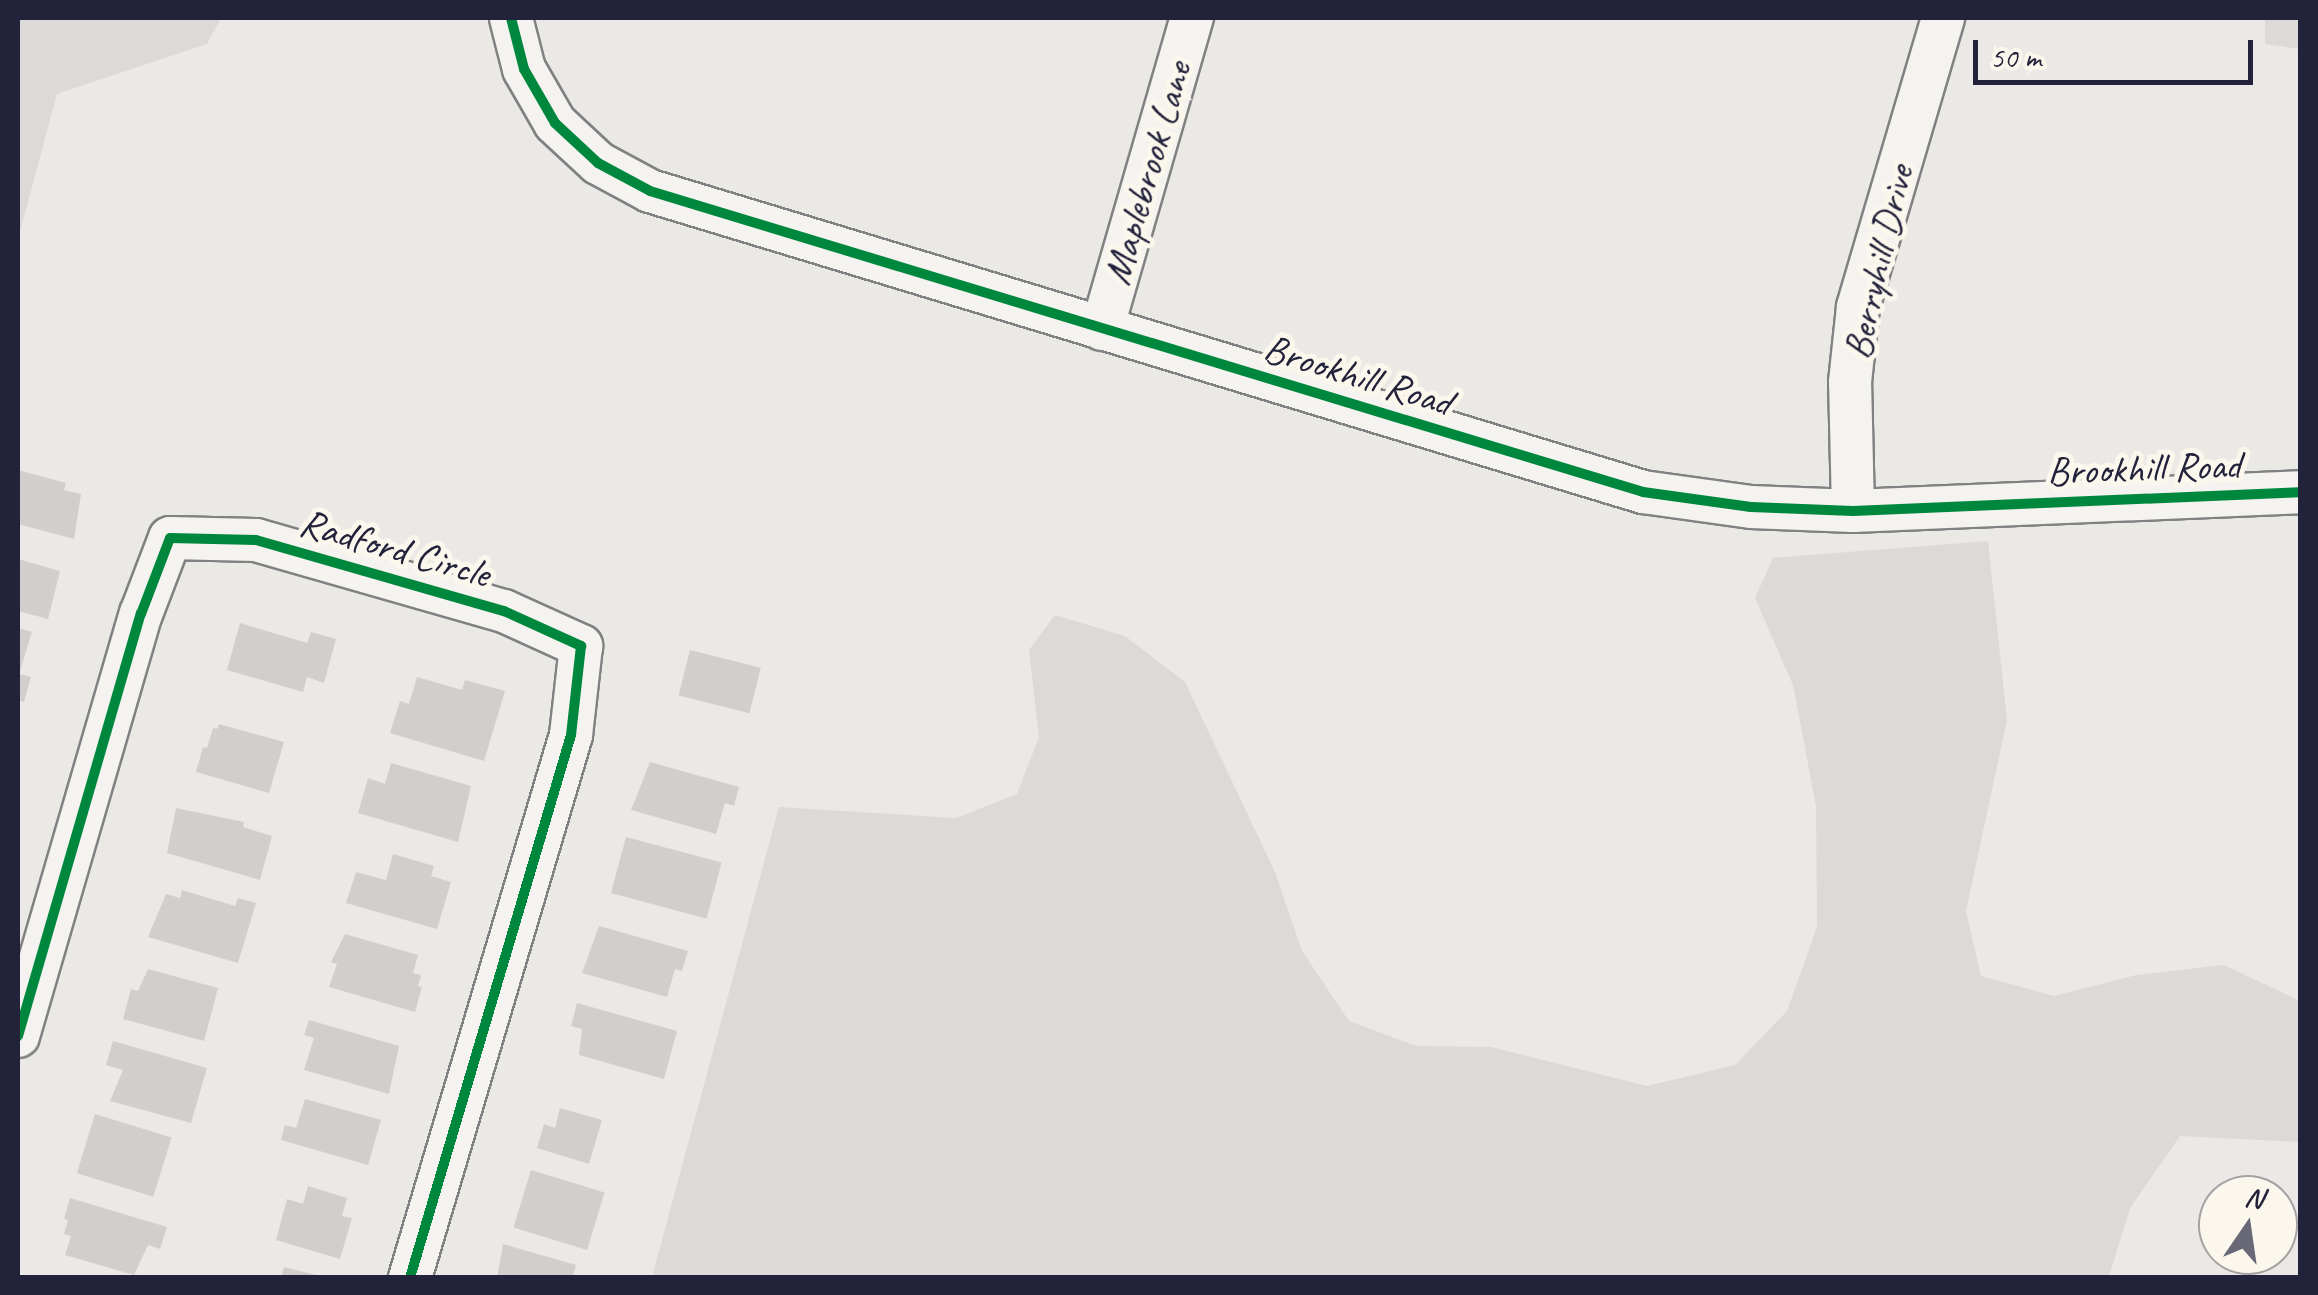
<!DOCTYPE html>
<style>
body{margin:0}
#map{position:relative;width:2318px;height:1295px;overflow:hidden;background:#ebe9e5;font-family:Caveat,sans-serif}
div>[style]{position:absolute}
.green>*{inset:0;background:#dcdad6}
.building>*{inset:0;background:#d1cfcd;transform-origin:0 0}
.roads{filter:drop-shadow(2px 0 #818083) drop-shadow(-2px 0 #818083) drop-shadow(0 2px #818083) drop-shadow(0 -2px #818083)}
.street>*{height:42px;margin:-21px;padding:0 21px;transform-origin:21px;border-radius:21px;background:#f4f3ef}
.cycleway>*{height:10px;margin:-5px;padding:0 5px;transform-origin:5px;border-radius:5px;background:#00873e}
span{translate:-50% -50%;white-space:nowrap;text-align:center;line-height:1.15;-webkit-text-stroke:10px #fbf7ec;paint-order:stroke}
.street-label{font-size:40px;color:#22223b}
.frame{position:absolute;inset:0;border:20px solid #22223b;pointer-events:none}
.north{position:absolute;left:2198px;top:1175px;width:100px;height:100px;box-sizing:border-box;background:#fbf7ec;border:2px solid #a4a2a5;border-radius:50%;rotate:13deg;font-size:28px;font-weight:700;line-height:40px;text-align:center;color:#22223b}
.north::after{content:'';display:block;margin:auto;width:35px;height:45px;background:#686876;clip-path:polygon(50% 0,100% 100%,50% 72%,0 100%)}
.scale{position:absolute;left:1973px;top:40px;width:280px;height:45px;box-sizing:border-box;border:5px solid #22223b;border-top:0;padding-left:12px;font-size:30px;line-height:35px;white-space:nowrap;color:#22223b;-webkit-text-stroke:8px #fbf7ec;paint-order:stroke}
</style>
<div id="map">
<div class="green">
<i style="clip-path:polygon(18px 18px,221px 18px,207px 44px,57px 94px,18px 239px)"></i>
<i style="clip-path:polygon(2265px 18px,2300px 18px,2300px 49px,2265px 44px)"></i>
<i style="clip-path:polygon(1988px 541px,2007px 720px,1966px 911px,1981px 976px,2054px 996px,2136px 975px,2224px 965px,2300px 1001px,2300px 1142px,2180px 1136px,2130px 1208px,2109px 1277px,652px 1277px,779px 807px,956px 818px,1017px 794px,1039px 737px,1029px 650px,1055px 615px,1125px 636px,1185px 682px,1275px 872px,1302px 951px,1349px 1021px,1416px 1046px,1491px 1047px,1647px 1086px,1735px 1065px,1787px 1011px,1817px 927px,1816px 806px,1793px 685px,1755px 598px,1773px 558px)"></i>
</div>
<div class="building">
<i style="clip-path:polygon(18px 470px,66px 483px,64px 490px,81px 494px,74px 539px,18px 524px)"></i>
<i style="clip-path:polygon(18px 559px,60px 571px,48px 619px,18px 611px)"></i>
<i style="clip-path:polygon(240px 623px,307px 643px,311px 632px,336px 639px,324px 683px,307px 677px,303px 692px,227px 670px)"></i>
<i style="clip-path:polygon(18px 628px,32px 632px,19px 674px,31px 677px,24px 702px,18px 700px)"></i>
<i style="left:690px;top:650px;width:73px;height:47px;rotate:14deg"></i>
<i style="clip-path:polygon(417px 677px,462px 690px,465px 680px,505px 691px,484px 761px,390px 733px,400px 701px,409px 704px)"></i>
<i style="clip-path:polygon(219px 724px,284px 742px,269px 793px,196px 772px,203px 747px,207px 748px,213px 728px,217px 729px)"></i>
<i style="clip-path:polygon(650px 762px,739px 787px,734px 806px,725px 803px,716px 834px,631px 810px)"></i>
<i style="clip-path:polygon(391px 763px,471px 786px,458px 842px,358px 813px,368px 778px,385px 784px)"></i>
<i style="clip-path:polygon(176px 808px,244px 822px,243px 827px,272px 836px,260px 880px,167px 853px)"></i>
<i style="left:626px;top:837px;width:99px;height:58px;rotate:15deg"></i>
<i style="clip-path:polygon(393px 854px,434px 866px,431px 876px,451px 882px,437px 929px,346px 903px,356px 872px,386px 880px)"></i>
<i style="clip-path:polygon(182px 890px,235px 906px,238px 898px,256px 903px,238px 963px,148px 937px,166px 894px,180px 898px)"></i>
<i style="clip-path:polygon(599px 926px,688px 951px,682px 971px,675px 969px,667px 997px,582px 973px)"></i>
<i style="clip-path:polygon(345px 934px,418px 955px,413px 973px,421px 975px,418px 986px,422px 987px,415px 1012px,329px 987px,337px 964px,331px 962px)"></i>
<i style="clip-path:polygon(148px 969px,218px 988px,204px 1041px,123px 1019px,131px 989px,138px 991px)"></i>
<i style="clip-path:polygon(577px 1003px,677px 1031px,664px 1079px,579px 1055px,582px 1029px,571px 1026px)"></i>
<i style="clip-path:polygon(309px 1020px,399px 1046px,389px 1094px,304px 1070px,314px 1038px,304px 1035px)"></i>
<i style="clip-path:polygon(113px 1041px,207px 1068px,191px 1123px,110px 1101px,123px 1070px,106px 1065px)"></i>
<i style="clip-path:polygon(305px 1099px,381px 1120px,368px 1165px,281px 1140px,285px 1125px,296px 1128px)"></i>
<i style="clip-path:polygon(560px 1108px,602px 1120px,589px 1164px,537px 1148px,544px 1124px,555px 1128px)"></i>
<i style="left:95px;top:1114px;width:80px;height:62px;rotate:17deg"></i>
<i style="left:531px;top:1170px;width:77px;height:60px;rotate:17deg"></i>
<i style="clip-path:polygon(308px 1186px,347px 1198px,342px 1216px,352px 1218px,340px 1259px,276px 1240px,287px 1199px,303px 1204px)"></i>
<i style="clip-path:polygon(70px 1198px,167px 1227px,160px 1249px,148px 1245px,134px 1275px,65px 1255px,71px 1236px,64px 1234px,68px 1220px,64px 1219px)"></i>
<i style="clip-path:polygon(503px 1244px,576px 1265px,572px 1278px,497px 1278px)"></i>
<i style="clip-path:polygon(284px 1267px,320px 1276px,320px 1278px,281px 1278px)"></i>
</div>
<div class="roads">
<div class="street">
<i style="left:511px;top:18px;width:53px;rotate:75.7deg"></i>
<i style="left:524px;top:69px;width:62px;rotate:60.1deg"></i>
<i style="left:555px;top:123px;width:59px;rotate:42.9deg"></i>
<i style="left:598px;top:163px;width:59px;rotate:28.3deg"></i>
<i style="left:650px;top:191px;width:1038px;rotate:16.86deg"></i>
<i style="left:1643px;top:492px;width:109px;rotate:7.9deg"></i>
<i style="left:1751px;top:507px;width:102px;rotate:2.2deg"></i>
<i style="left:1853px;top:511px;width:447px;rotate:-2.4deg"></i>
<i style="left:1102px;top:329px;width:324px;rotate:-73.9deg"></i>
<i style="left:1853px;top:511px;width:129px;rotate:-91.3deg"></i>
<i style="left:1850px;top:382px;width:75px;rotate:-83.9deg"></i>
<i style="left:1858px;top:307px;width:301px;rotate:-73.6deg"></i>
<i style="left:18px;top:1036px;width:440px;rotate:-73.8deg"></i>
<i style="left:141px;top:614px;width:81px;rotate:-69.1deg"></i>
<i style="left:170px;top:538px;width:86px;rotate:1.3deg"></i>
<i style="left:256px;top:540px;width:258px;rotate:16deg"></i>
<i style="left:504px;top:611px;width:85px;rotate:24.4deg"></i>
<i style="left:581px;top:646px;width:90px;rotate:96.4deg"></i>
<i style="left:571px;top:735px;width:566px;rotate:106.52deg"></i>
</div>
</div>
<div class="cycleway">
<i style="left:511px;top:18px;width:53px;rotate:75.7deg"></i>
<i style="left:524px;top:69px;width:62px;rotate:60.1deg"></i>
<i style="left:555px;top:123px;width:59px;rotate:42.9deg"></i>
<i style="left:598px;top:163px;width:59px;rotate:28.3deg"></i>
<i style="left:650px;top:191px;width:1038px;rotate:16.86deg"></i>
<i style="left:1643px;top:492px;width:109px;rotate:7.9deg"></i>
<i style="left:1751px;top:507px;width:102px;rotate:2.2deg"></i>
<i style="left:1853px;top:511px;width:447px;rotate:-2.4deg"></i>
<i style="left:18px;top:1036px;width:440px;rotate:-73.8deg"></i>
<i style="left:141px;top:614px;width:81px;rotate:-69.1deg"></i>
<i style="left:170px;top:538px;width:86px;rotate:1.3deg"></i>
<i style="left:256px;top:540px;width:258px;rotate:16deg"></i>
<i style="left:504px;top:611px;width:85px;rotate:24.4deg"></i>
<i style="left:581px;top:646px;width:90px;rotate:96.4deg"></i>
<i style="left:571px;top:735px;width:566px;rotate:106.52deg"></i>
</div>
<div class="street-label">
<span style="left:1147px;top:173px;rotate:-74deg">Maplebrook Lane</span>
<span style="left:1878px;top:262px;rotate:-77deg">Berryhill Drive</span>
<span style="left:1358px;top:375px;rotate:17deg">Brookhill Road</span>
<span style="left:2144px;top:468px;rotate:-2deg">Brookhill Road</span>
<span style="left:395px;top:548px;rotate:16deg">Radford Circle</span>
</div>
<div class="frame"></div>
<div class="north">N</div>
<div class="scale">50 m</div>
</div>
